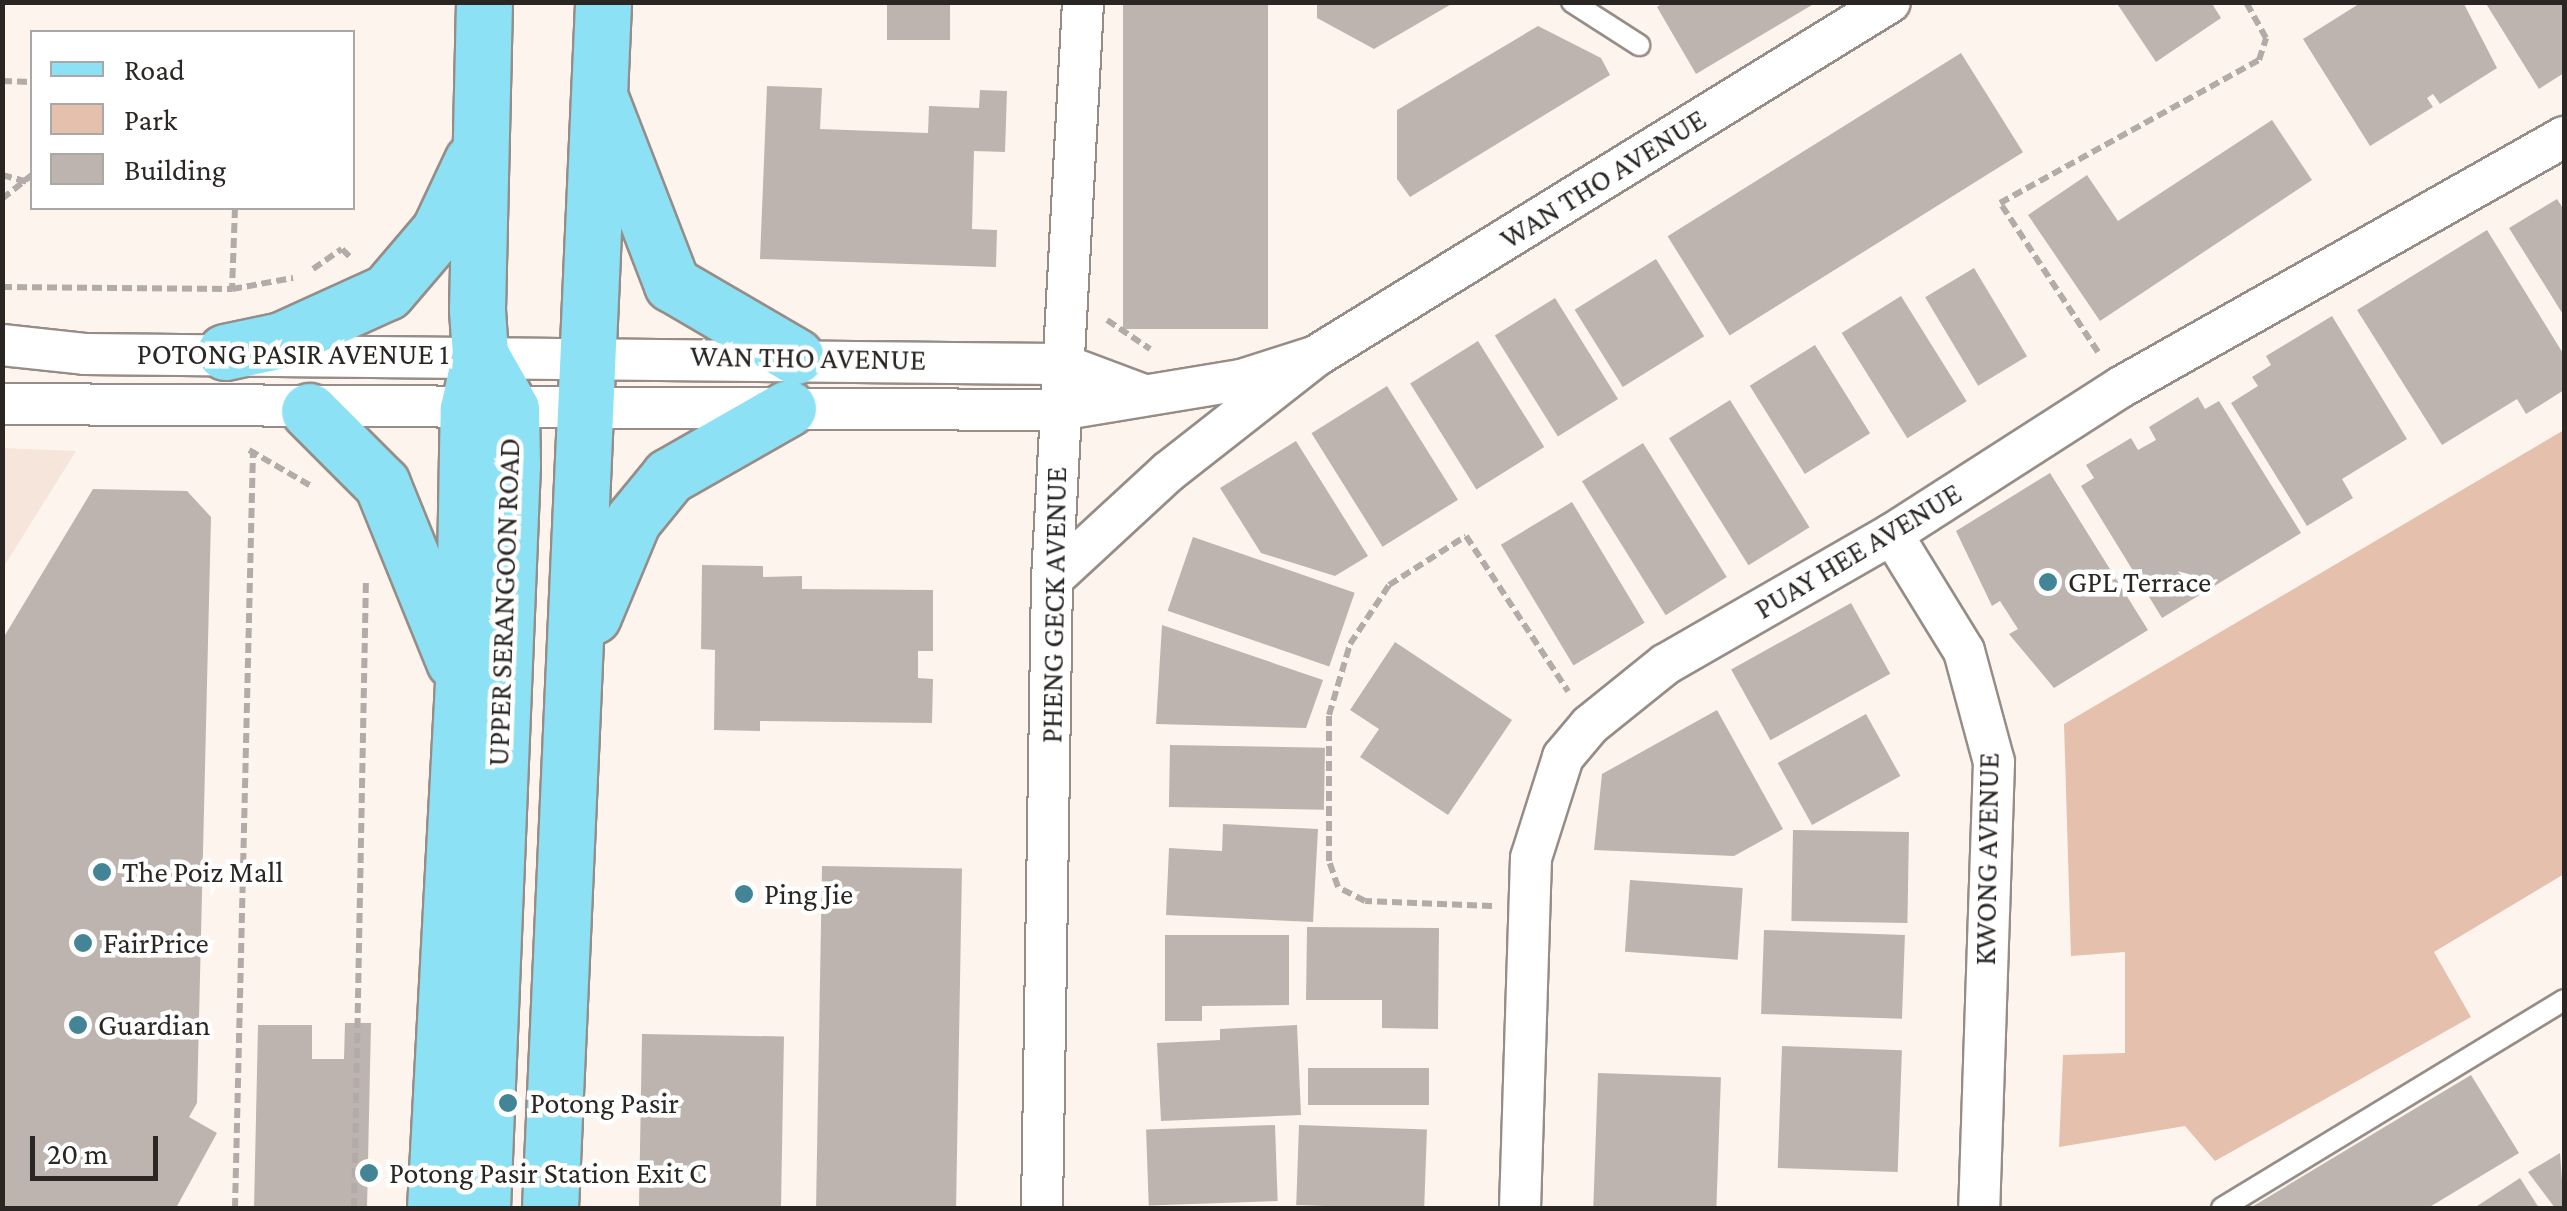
<!DOCTYPE html>
<style>
body{margin:0}
#map{position:relative;width:2567px;height:1211px;overflow:hidden;background:#fef4ee;font-family:"Crimson Pro",serif}
div>[style]{position:absolute}
.built>*{inset:0;background:#f6e5db}
.green>*{inset:0;background:#e5c0ad}
.building>*{inset:0;background:#beb4af;transform-origin:0 0}
.path>*{height:6px;margin-top:-3px;transform-origin:0;background:repeating-linear-gradient(90deg,#b3aba7 0 10px,transparent 0 15px)}
.roads{filter:drop-shadow(2px 0 #968d88) drop-shadow(-2px 0 #968d88) drop-shadow(0 2px #968d88) drop-shadow(0 -2px #968d88)}
.lane>*{height:20px;margin:-10px;padding:0 10px;transform-origin:10px;border-radius:10px;background:#fff}
.street>*{height:40px;margin:-20px;padding:0 20px;transform-origin:20px;border-radius:20px;background:#fff}
.primary>*{height:55px;margin:-27.5px;padding:0 27.5px;transform-origin:27.5px;border-radius:27.5px;background:#8ce1f5}
.dots>*{width:28px;height:28px;translate:-50% -50%;box-sizing:border-box;border:5px solid #fff;border-radius:50%}
span{translate:-50% -50%;white-space:nowrap;text-align:center;line-height:1.15;-webkit-text-stroke:9px #fff;paint-order:stroke}
.street-label{font-size:30px;color:#292624}
.poi-label{font-size:30px;color:#292624}
.left{translate:0 -50%;text-align:left}
.frame{position:absolute;inset:0;border:5px solid #292624;pointer-events:none}
.legend{position:absolute;left:30px;top:30px;width:325px;height:180px;box-sizing:border-box;background:#fff;border:2px solid #a9a8a7;margin:0;padding:12px 18px;list-style:none;font-size:30px;color:#292624}
.legend li{display:flex;align-items:center;gap:20px;height:50px}
.legend b{width:50px;border:2px solid #a9a8a7}
.scale{position:absolute;left:30px;top:1136px;width:128px;height:45px;box-sizing:border-box;border:5px solid #292624;border-top:0;padding-left:12px;font-size:30px;line-height:35px;white-space:nowrap;color:#292624;-webkit-text-stroke:8px #fff;paint-order:stroke}
</style>
<div id="map">
<div class="built">
<i style="clip-path:polygon(3px 448px,76px 451px,3px 568px,2px 448px)"></i>
</div>
<div class="green">
<i style="clip-path:polygon(2564px 430px,2564px 874px,2434px 952px,2471px 1017px,2215px 1161px,2185px 1126px,2059px 1147px,2063px 1055px,2125px 1053px,2125px 952px,2071px 956px,2064px 724px)"></i>
</div>
<div class="building">
<i style="left:887px;top:2px;width:63px;height:38px"></i>
<i style="left:1123px;top:2px;width:145px;height:327px"></i>
<i style="clip-path:polygon(1317px 2px,1455px 2px,1374px 49px,1317px 18px)"></i>
<i style="clip-path:polygon(1665px 2px,1817px 2px,1696px 74px,1657px 7px)"></i>
<i style="clip-path:polygon(2116px 2px,2211px 2px,2221px 18px,2156px 62px)"></i>
<i style="clip-path:polygon(2362px 2px,2463px 2px,2497px 68px,2440px 104px,2433px 94px,2427px 98px,2433px 107px,2370px 146px,2303px 39px)"></i>
<i style="clip-path:polygon(2485px 2px,2564px 2px,2564px 73px,2539px 89px)"></i>
<i style="clip-path:polygon(1538px 26px,1601px 58px,1610px 75px,1410px 197px,1397px 179px,1397px 110px)"></i>
<i style="left:1961px;top:53px;width:117px;height:346px;rotate:58deg"></i>
<i style="clip-path:polygon(767px 86px,822px 88px,820px 129px,928px 133px,929px 106px,979px 108px,980px 90px,1007px 91px,1005px 152px,974px 151px,972px 229px,997px 230px,996px 267px,760px 259px)"></i>
<i style="clip-path:polygon(2272px 120px,2312px 180px,2100px 321px,2028px 215px,2087px 175px,2118px 221px)"></i>
<i style="clip-path:polygon(2557px 199px,2564px 210px,2564px 316px,2509px 228px)"></i>
<i style="clip-path:polygon(2487px 230px,2564px 355px,2564px 390px,2526px 414px,2517px 399px,2442px 445px,2357px 310px)"></i>
<i style="left:1656px;top:259px;width:91px;height:96px;rotate:58deg"></i>
<i style="left:1974px;top:268px;width:103px;height:57px;rotate:59deg"></i>
<i style="left:1901px;top:296px;width:124px;height:70px;rotate:58deg"></i>
<i style="left:1555px;top:298px;width:119px;height:71px;rotate:58deg"></i>
<i style="clip-path:polygon(2332px 316px,2407px 439px,2342px 479px,2353px 498px,2307px 526px,2231px 403px,2258px 386px,2252px 377px,2271px 365px,2266px 356px)"></i>
<i style="left:1478px;top:341px;width:125px;height:80px;rotate:58deg"></i>
<i style="left:1815px;top:345px;width:104px;height:77px;rotate:58deg"></i>
<i style="left:1387px;top:386px;width:134px;height:89px;rotate:58deg"></i>
<i style="clip-path:polygon(2198px 397px,2205px 409px,2219px 401px,2301px 533px,2162px 618px,2081px 486px,2094px 478px,2086px 465px,2131px 438px,2138px 450px,2156px 440px,2149px 427px)"></i>
<i style="left:1730px;top:400px;width:150px;height:72px;rotate:58deg"></i>
<i style="clip-path:polygon(1296px 441px,1368px 556px,1335px 576px,1261px 553px,1220px 488px)"></i>
<i style="left:1643px;top:443px;width:158px;height:72px;rotate:58deg"></i>
<i style="clip-path:polygon(2050px 473px,2148px 630px,2054px 688px,2009px 634px,2018px 629px,2000px 601px,1992px 606px,1956px 531px)"></i>
<i style="clip-path:polygon(93px 489px,187px 491px,211px 517px,197px 1103px,189px 1117px,217px 1133px,176px 1208px,2px 1208px,2px 640px)"></i>
<i style="left:1572px;top:502px;width:141px;height:83px;rotate:59deg"></i>
<i style="left:1193px;top:537px;width:171px;height:78px;rotate:19deg"></i>
<i style="clip-path:polygon(702px 565px,763px 566px,763px 577px,802px 576px,802px 589px,933px 590px,933px 651px,918px 651px,918px 678px,933px 679px,932px 723px,760px 721px,760px 731px,714px 730px,715px 650px,701px 649px)"></i>
<i style="left:1851px;top:603px;width:81px;height:137px;rotate:61deg"></i>
<i style="clip-path:polygon(1162px 625px,1323px 680px,1306px 728px,1156px 724px)"></i>
<i style="clip-path:polygon(1395px 642px,1512px 720px,1448px 815px,1360px 757px,1379px 729px,1350px 710px)"></i>
<i style="clip-path:polygon(1717px 710px,1783px 829px,1734px 856px,1594px 850px,1602px 774px)"></i>
<i style="left:1866px;top:714px;width:71px;height:101px;rotate:61deg"></i>
<i style="left:1170px;top:745px;width:155px;height:62px;rotate:1deg"></i>
<i style="clip-path:polygon(1223px 824px,1318px 829px,1313px 922px,1166px 915px,1169px 848px,1222px 851px)"></i>
<i style="left:1793px;top:830px;width:116px;height:91px;rotate:1deg"></i>
<i style="left:822px;top:866px;width:140px;height:342px;rotate:1deg"></i>
<i style="left:1630px;top:880px;width:113px;height:72px;rotate:4deg"></i>
<i style="clip-path:polygon(1307px 927px,1439px 928px,1438px 1029px,1382px 1028px,1382px 1000px,1306px 1000px)"></i>
<i style="left:1764px;top:930px;width:141px;height:84px;rotate:2deg"></i>
<i style="clip-path:polygon(1165px 935px,1289px 935px,1289px 1005px,1202px 1006px,1202px 1021px,1165px 1021px)"></i>
<i style="clip-path:polygon(345px 1023px,371px 1023px,367px 1208px,254px 1208px,258px 1025px,312px 1025px,312px 1059px,344px 1059px)"></i>
<i style="clip-path:polygon(1297px 1025px,1301px 1115px,1161px 1121px,1157px 1043px,1220px 1040px,1220px 1029px)"></i>
<i style="left:642px;top:1034px;width:142px;height:174px;rotate:1deg"></i>
<i style="left:1782px;top:1046px;width:120px;height:122px;rotate:2deg"></i>
<i style="left:1308px;top:1068px;width:121px;height:37px"></i>
<i style="left:1598px;top:1073px;width:123px;height:133px;rotate:2deg"></i>
<i style="clip-path:polygon(2471px 1075px,2519px 1153px,2428px 1208px,2250px 1208px)"></i>
<i style="left:1275px;top:1125px;width:76px;height:129px;rotate:88deg"></i>
<i style="left:1299px;top:1125px;width:128px;height:80px;rotate:2deg"></i>
<i style="clip-path:polygon(2560px 1153px,2564px 1208px,2555px 1208px,2528px 1172px)"></i>
<i style="clip-path:polygon(2520px 1178px,2539px 1208px,2474px 1208px)"></i>
</div>
<div class="path">
<i style="left:2px;top:81px;width:30px;rotate:2deg"></i>
<i style="left:2px;top:175px;width:27px;rotate:15deg"></i>
<i style="left:2px;top:199px;width:38px;rotate:-39deg"></i>
<i style="left:235px;top:208px;width:81px;rotate:92.1deg"></i>
<i style="left:232px;top:289px;width:62px;rotate:-10.2deg"></i>
<i style="left:313px;top:269px;width:35px;rotate:-35deg"></i>
<i style="left:342px;top:249px;width:13px;rotate:45deg"></i>
<i style="left:2px;top:287px;width:230px;rotate:0.5deg"></i>
<i style="left:1107px;top:320px;width:52px;rotate:34deg"></i>
<i style="left:2098px;top:352px;width:178px;rotate:-123.3deg"></i>
<i style="left:2000px;top:203px;width:296px;rotate:-28.9deg"></i>
<i style="left:2259px;top:60px;width:23px;rotate:-72deg"></i>
<i style="left:2266px;top:38px;width:41px;rotate:-119.1deg"></i>
<i style="left:249px;top:450px;width:72px;rotate:30.1deg"></i>
<i style="left:1492px;top:906px;width:127px;rotate:-177.7deg"></i>
<i style="left:1365px;top:901px;width:30px;rotate:-153deg"></i>
<i style="left:1338px;top:887px;width:28px;rotate:-109deg"></i>
<i style="left:1329px;top:861px;width:146px;rotate:-90deg"></i>
<i style="left:1329px;top:715px;width:74px;rotate:-73.5deg"></i>
<i style="left:1350px;top:644px;width:71px;rotate:-56.5deg"></i>
<i style="left:1389px;top:585px;width:91px;rotate:-32.5deg"></i>
<i style="left:1466px;top:536px;width:186px;rotate:56.7deg"></i>
<i style="left:235px;top:1208px;width:758px;rotate:-88.64deg"></i>
<i style="left:354px;top:1208px;width:629px;rotate:-88.91deg"></i>
</div>
<div class="roads">
<div class="lane">
<i style="left:1572px;top:2px;width:80px;rotate:32.7deg"></i>
<i style="left:2222px;top:1208px;width:400px;rotate:-31.3deg"></i>
</div>
<div class="street">
<i style="left:2px;top:345px;width:83px;rotate:6.2deg"></i>
<i style="left:85px;top:354px;width:976px;rotate:0.59deg"></i>
<i style="left:1061px;top:364px;width:89px;rotate:20.5deg"></i>
<i style="left:2px;top:404px;width:1057px;rotate:0.33deg"></i>
<i style="left:1059px;top:410px;width:184px;rotate:-9.4deg"></i>
<i style="left:1241px;top:380px;width:79px;rotate:-17.7deg"></i>
<i style="left:1892px;top:534px;width:137px;rotate:58.4deg"></i>
<i style="left:1964px;top:651px;width:115px;rotate:74.9deg"></i>
<i style="left:1994px;top:762px;width:446px;rotate:91.9deg"></i>
<i style="left:1052px;top:579px;width:158px;rotate:-42.7deg"></i>
<i style="left:1168px;top:472px;width:188px;rotate:-38.1deg"></i>
<i style="left:1316px;top:356px;width:674px;rotate:-31.66deg"></i>
<i style="left:1042px;top:1208px;width:629px;rotate:-89.09deg"></i>
<i style="left:1052px;top:579px;width:578px;rotate:-86.92deg"></i>
<i style="left:1520px;top:1208px;width:350px;rotate:-88.2deg"></i>
<i style="left:1531px;top:858px;width:106px;rotate:-72.4deg"></i>
<i style="left:1563px;top:757px;width:42px;rotate:-49.8deg"></i>
<i style="left:1590px;top:725px;width:97px;rotate:-38.8deg"></i>
<i style="left:1666px;top:664px;width:261px;rotate:-29.9deg"></i>
<i style="left:1892px;top:534px;width:272px;rotate:-32.7deg"></i>
<i style="left:2121px;top:387px;width:509px;rotate:-29.44deg"></i>
</div>
<div class="primary">
<i style="left:602px;top:103px;width:194px;rotate:68.9deg"></i>
<i style="left:672px;top:284px;width:143px;rotate:30.3deg"></i>
<i style="left:225px;top:352px;width:57px;rotate:-12.1deg"></i>
<i style="left:281px;top:340px;width:116px;rotate:-24.4deg"></i>
<i style="left:387px;top:292px;width:80px;rotate:-49.6deg"></i>
<i style="left:439px;top:231px;width:77px;rotate:-64.8deg"></i>
<i style="left:309px;top:411px;width:103px;rotate:45deg"></i>
<i style="left:382px;top:484px;width:191px;rotate:67.9deg"></i>
<i style="left:593px;top:616px;width:104px;rotate:-67.4deg"></i>
<i style="left:633px;top:520px;width:57px;rotate:-50.7deg"></i>
<i style="left:669px;top:476px;width:137px;rotate:-29.7deg"></i>
<i style="left:435px;top:1208px;width:527px;rotate:-86.95deg"></i>
<i style="left:463px;top:682px;width:273px;rotate:-89deg"></i>
<i style="left:468px;top:409px;width:56px;rotate:-77.7deg"></i>
<i style="left:482px;top:1208px;width:744px;rotate:-87.69deg"></i>
<i style="left:512px;top:465px;width:56px;rotate:-91deg"></i>
<i style="left:511px;top:409px;width:63px;rotate:-119.4deg"></i>
<i style="left:480px;top:354px;width:44px;rotate:-93.9deg"></i>
<i style="left:477px;top:310px;width:308px;rotate:-88.7deg"></i>
<i style="left:550px;top:1208px;width:1207px;rotate:-87.48deg"></i>
</div>
</div>
<div class="dots">
<i style="left:2048px;top:582px;background:#438596"></i>
<i style="left:102px;top:872px;background:#438596"></i>
<i style="left:744px;top:894px;background:#438596"></i>
<i style="left:83px;top:943px;background:#438596"></i>
<i style="left:78px;top:1025px;background:#438596"></i>
<i style="left:508px;top:1103px;background:#438596"></i>
<i style="left:369px;top:1173px;background:#438596"></i>
</div>
<div class="street-label">
<span style="left:1603px;top:179px;rotate:-32deg">WAN THO AVENUE</span>
<span style="left:293px;top:354px">POTONG PASIR AVENUE 1</span>
<span style="left:808px;top:358px;rotate:1deg">WAN THO AVENUE</span>
<span style="left:1858px;top:551px;rotate:-31deg">PUAY HEE AVENUE</span>
<span style="left:504px;top:602px;rotate:-88deg">UPPER SERANGOON ROAD</span>
<span style="left:1054px;top:605px;rotate:-89deg">PHENG GECK AVENUE</span>
<span style="left:1987px;top:859px;rotate:-89deg">KWONG AVENUE</span>
</div>
<div class="poi-label">
<span class="left" style="left:2068px;top:582px">GPL Terrace</span>
<span class="left" style="left:122px;top:872px">The Poiz Mall</span>
<span class="left" style="left:764px;top:894px">Ping Jie</span>
<span class="left" style="left:103px;top:943px">FairPrice</span>
<span class="left" style="left:98px;top:1025px">Guardian</span>
<span class="left" style="left:530px;top:1103px">Potong Pasir</span>
<span class="left" style="left:389px;top:1173px">Potong Pasir Station Exit C</span>
</div>
<div class="frame"></div>
<ul class="legend">
<li><b style="height:12px;background:#8ce1f5"></b>Road</li>
<li><b style="height:28px;background:#e5c0ad"></b>Park</li>
<li><b style="height:28px;background:#beb4af"></b>Building</li>
</ul>
<div class="scale">20 m</div>
</div>
